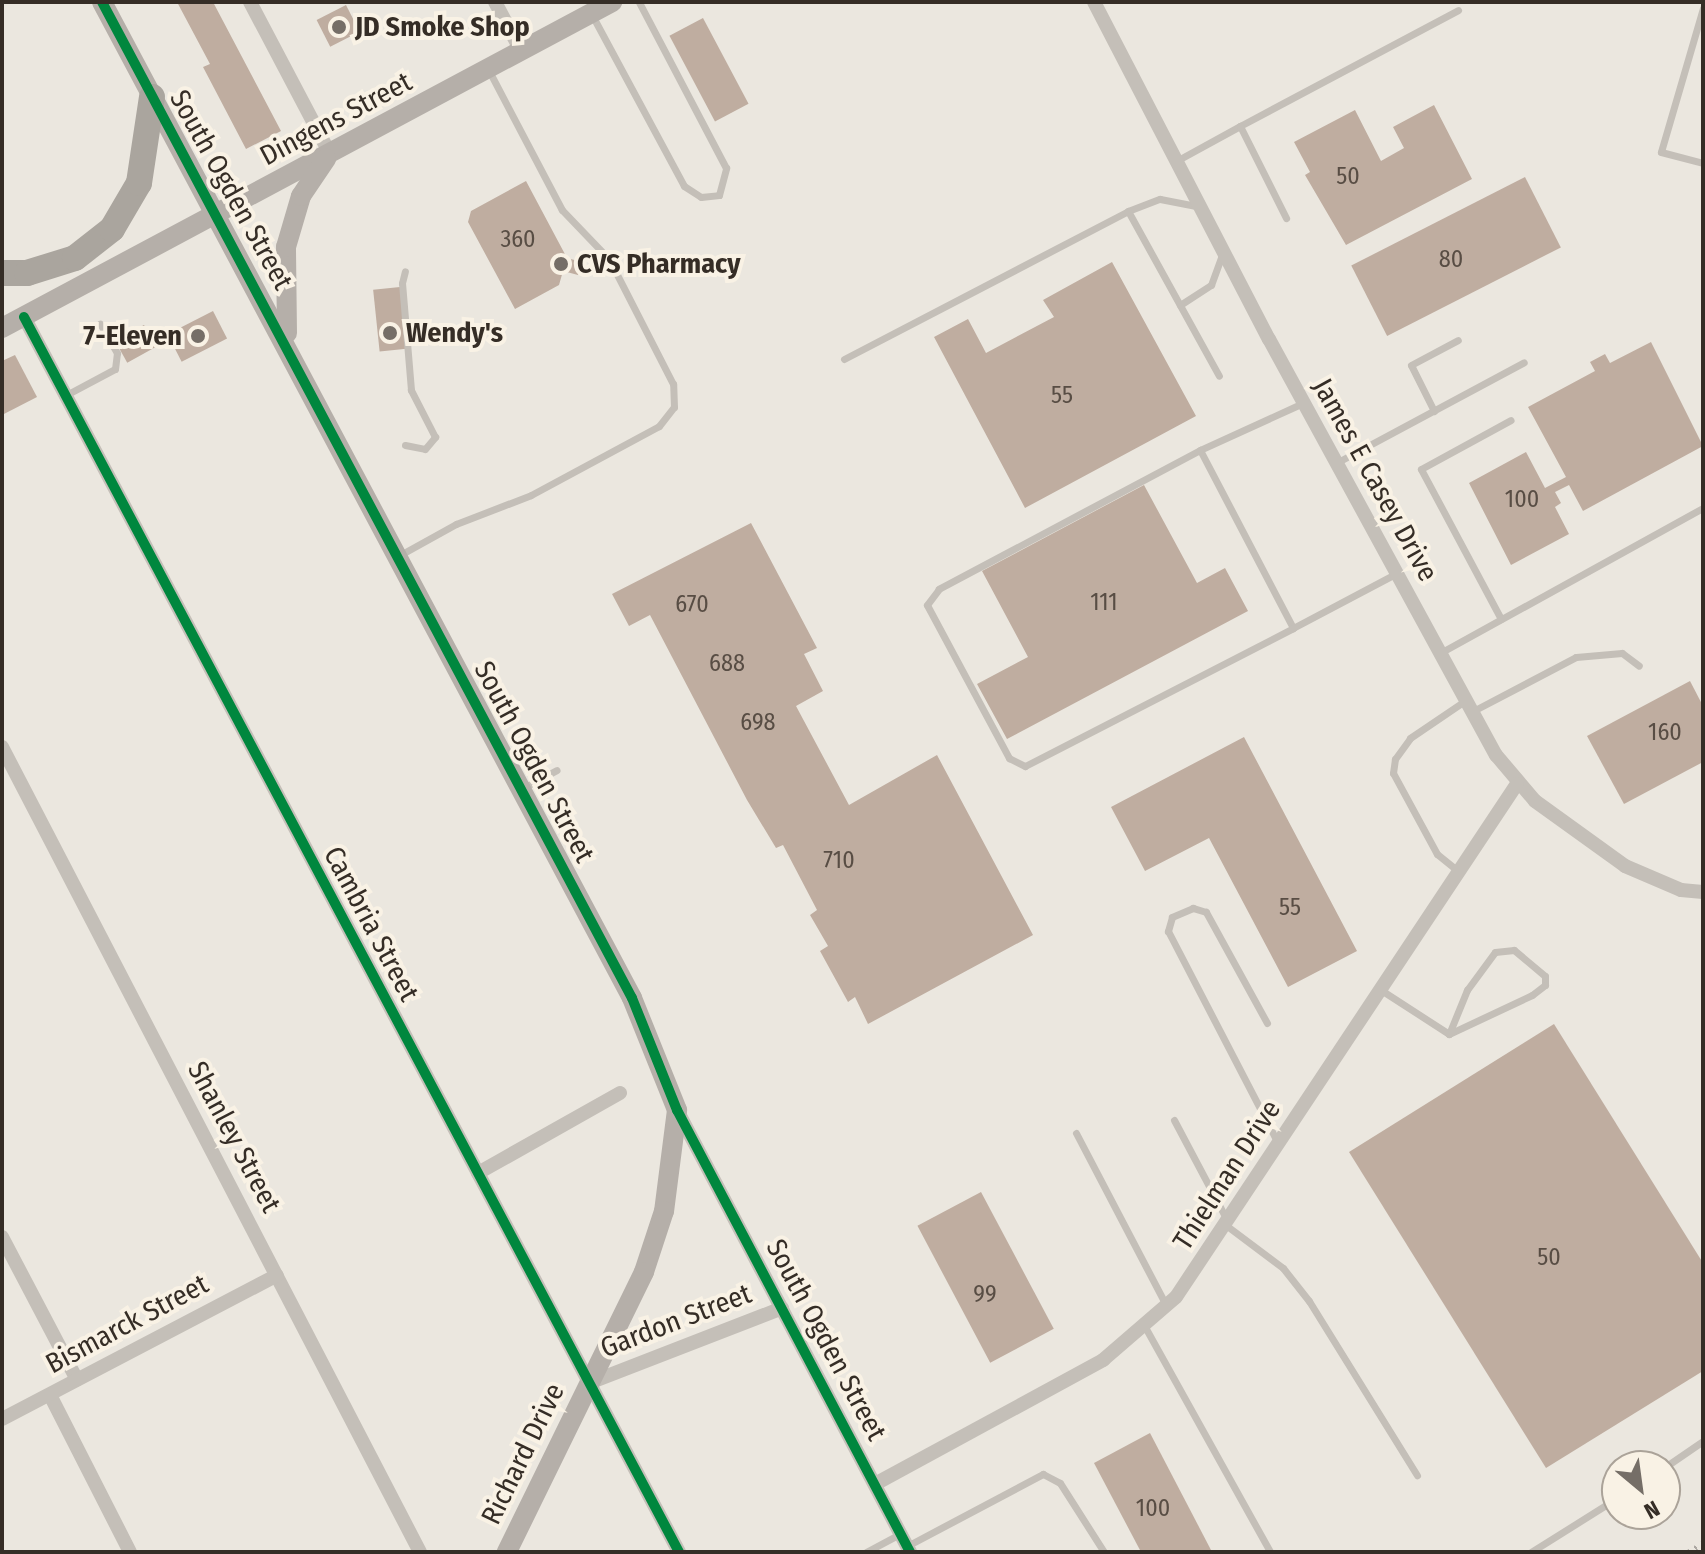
<!DOCTYPE html>
<style>
body{margin:0}
#map{position:relative;width:1705px;height:1554px;overflow:hidden;background:#ebe7df;font-family:"Fira Sans Condensed",sans-serif}
div>[style]{position:absolute}
.building>*{inset:0;background:#bfada0;transform-origin:0 0}
.lane>*{height:7px;margin:-3.5px;padding:0 3.5px;transform-origin:3.5px;border-radius:3.5px;background:#c4bfb8}
.street>*{height:14px;margin:-7px;padding:0 7px;transform-origin:7px;border-radius:7px;background:#c4bfb8}
.secondary>*{height:20px;margin:-10px;padding:0 10px;transform-origin:10px;border-radius:10px;background:#b5afa9}
.highway>*{height:26px;margin:-13px;padding:0 13px;transform-origin:13px;border-radius:13px;background:#aaa59e}
.rail>*{height:5px;margin-top:-2.5px;transform-origin:0;background:repeating-linear-gradient(90deg,#aca8a2 0 2px,transparent 0 8px)}
.cycleway>*{height:10px;margin:-5px;padding:0 5px;transform-origin:5px;border-radius:5px;background:#00873e}
.dots>*{width:22px;height:22px;translate:-50% -50%;box-sizing:border-box;border:4px solid #f9f2e5;border-radius:50%}
span{translate:-50% -50%;white-space:nowrap;text-align:center;line-height:1.15;-webkit-text-stroke:8px #f9f2e5;paint-order:stroke}
.number-label{font-size:24px;color:#584d44}
.number-label span{-webkit-text-stroke-width:0}
.poi-label{font-size:28px;color:#352d26;font-weight:700}
.left{translate:0 -50%;text-align:left}
.right{translate:-100% -50%;text-align:right}
.street-label{font-size:28px;color:#352d26}
.frame{position:absolute;inset:0;border:4px solid #352d26;pointer-events:none}
.north{position:absolute;left:1601px;top:1450px;width:80px;height:80px;box-sizing:border-box;background:#f9f2e5;border:2px solid #aba399;border-radius:50%;rotate:151deg;font-size:22px;font-weight:700;line-height:32px;text-align:center;color:#352d26}
.north::after{content:'';display:block;margin:auto;width:28px;height:36px;background:#756e67;clip-path:polygon(50% 0,100% 100%,50% 72%,0 100%)}
</style>
<div id="map">
<div class="building">
<i style="clip-path:polygon(177px 2px,213px 2px,281px 131px,246px 149px,203px 67px,210px 64px)"></i>
<i style="left:346px;top:5px;width:30px;height:33px;rotate:63deg"></i>
<i style="left:703px;top:18px;width:97px;height:38px;rotate:62deg"></i>
<i style="clip-path:polygon(1434px 105px,1472px 179px,1346px 245px,1305px 175px,1310px 172px,1294px 142px,1355px 110px,1381px 161px,1404px 148px,1393px 127px)"></i>
<i style="left:1525px;top:177px;width:79px;height:195px;rotate:63deg"></i>
<i style="clip-path:polygon(526px 181px,567px 258px,582px 262px,578px 275px,563px 271px,559px 285px,515px 309px,468px 222px,471px 211px)"></i>
<i style="clip-path:polygon(1112px 262px,1196px 416px,1025px 508px,934px 337px,968px 319px,986px 353px,1054px 317px,1043px 300px)"></i>
<i style="left:400px;top:287px;width:62px;height:27px;rotate:84deg"></i>
<i style="left:213px;top:311px;width:31px;height:51px;rotate:63deg"></i>
<i style="left:144px;top:325px;width:25px;height:33px;rotate:61deg"></i>
<i style="clip-path:polygon(1651px 342px,1703px 446px,1583px 511px,1569px 485px,1555px 492px,1561px 503px,1555px 507px,1569px 534px,1511px 565px,1469px 483px,1526px 452px,1545px 488px,1566px 477px,1528px 407px,1595px 371px,1590px 362px,1605px 354px,1610px 363px)"></i>
<i style="clip-path:polygon(15px 355px,37px 397px,2px 415px,2px 361px)"></i>
<i style="clip-path:polygon(1144px 485px,1197px 583px,1225px 568px,1248px 611px,1007px 739px,977px 684px,1028px 657px,982px 571px)"></i>
<i style="clip-path:polygon(751px 523px,817px 648px,804px 654px,823px 691px,796px 706px,849px 805px,937px 755px,1033px 935px,868px 1024px,855px 997px,848px 1002px,820px 951px,828px 946px,810px 915px,817px 910px,783px 845px,776px 848px,747px 800px,650px 615px,629px 626px,612px 594px)"></i>
<i style="clip-path:polygon(1690px 681px,1703px 706px,1703px 762px,1624px 804px,1587px 736px)"></i>
<i style="clip-path:polygon(1244px 737px,1357px 951px,1288px 987px,1209px 838px,1145px 871px,1111px 807px)"></i>
<i style="clip-path:polygon(1554px 1024px,1703px 1263px,1703px 1371px,1546px 1468px,1349px 1152px)"></i>
<i style="left:981px;top:1192px;width:155px;height:72px;rotate:62deg"></i>
<i style="clip-path:polygon(1150px 1433px,1211px 1550px,1207px 1552px,1141px 1552px,1094px 1463px)"></i>
</div>
<div class="lane">
<i style="left:1703px;top:8px;width:150px;rotate:106.3deg"></i>
<i style="left:1661px;top:152px;width:43px;rotate:14.7deg"></i>
<i style="left:592px;top:15px;width:194px;rotate:61.7deg"></i>
<i style="left:684px;top:186px;width:20px;rotate:33deg"></i>
<i style="left:701px;top:197px;width:18px;rotate:-6deg"></i>
<i style="left:719px;top:195px;width:28px;rotate:-75deg"></i>
<i style="left:726px;top:168px;width:187px;rotate:-117.7deg"></i>
<i style="left:1240px;top:126px;width:247px;rotate:-28deg"></i>
<i style="left:1178px;top:160px;width:71px;rotate:-28.7deg"></i>
<i style="left:1240px;top:126px;width:103px;rotate:63.4deg"></i>
<i style="left:1128px;top:211px;width:34px;rotate:-21deg"></i>
<i style="left:1160px;top:199px;width:38px;rotate:11deg"></i>
<i style="left:1180px;top:305px;width:37px;rotate:-33deg"></i>
<i style="left:1211px;top:285px;width:33px;rotate:-70deg"></i>
<i style="left:844px;top:359px;width:320px;rotate:-27.5deg"></i>
<i style="left:1128px;top:211px;width:188px;rotate:61.1deg"></i>
<i style="left:66px;top:395px;width:55px;rotate:-28deg"></i>
<i style="left:115px;top:369px;width:16px;rotate:-83deg"></i>
<i style="left:117px;top:353px;width:34px;rotate:-120deg"></i>
<i style="left:1303px;top:403px;width:113px;rotate:155.5deg"></i>
<i style="left:1200px;top:450px;width:201px;rotate:62.4deg"></i>
<i style="left:1293px;top:628px;width:118px;rotate:-27.9deg"></i>
<i style="left:1434px;top:411px;width:51px;rotate:-116.6deg"></i>
<i style="left:1411px;top:365px;width:53px;rotate:-28deg"></i>
<i style="left:405px;top:445px;width:20px;rotate:11deg"></i>
<i style="left:425px;top:449px;width:16px;rotate:-50deg"></i>
<i style="left:435px;top:437px;width:53px;rotate:-117.1deg"></i>
<i style="left:411px;top:390px;width:107px;rotate:-94.8deg"></i>
<i style="left:402px;top:283px;width:12px;rotate:-76deg"></i>
<i style="left:1200px;top:450px;width:296px;rotate:152deg"></i>
<i style="left:939px;top:589px;width:20px;rotate:127deg"></i>
<i style="left:927px;top:605px;width:174px;rotate:61.8deg"></i>
<i style="left:1009px;top:758px;width:18px;rotate:27deg"></i>
<i style="left:1025px;top:766px;width:301px;rotate:-27.2deg"></i>
<i style="left:1336px;top:463px;width:213px;rotate:-28.2deg"></i>
<i style="left:400px;top:555px;width:64px;rotate:-29deg"></i>
<i style="left:456px;top:524px;width:80px;rotate:-21.1deg"></i>
<i style="left:531px;top:495px;width:145px;rotate:-28.3deg"></i>
<i style="left:659px;top:426px;width:24px;rotate:-52deg"></i>
<i style="left:674px;top:407px;width:23px;rotate:-92deg"></i>
<i style="left:673px;top:384px;width:140px;rotate:-117.1deg"></i>
<i style="left:609px;top:259px;width:68px;rotate:-133.8deg"></i>
<i style="left:562px;top:210px;width:157px;rotate:-117.7deg"></i>
<i style="left:1501px;top:619px;width:170px;rotate:-118.1deg"></i>
<i style="left:1421px;top:469px;width:102px;rotate:-28.6deg"></i>
<i style="left:1440px;top:653px;width:300px;rotate:-28.9deg"></i>
<i style="left:1473px;top:711px;width:116px;rotate:-27.7deg"></i>
<i style="left:1576px;top:657px;width:46px;rotate:-5deg"></i>
<i style="left:1622px;top:653px;width:21px;rotate:37deg"></i>
<i style="left:523px;top:788px;width:38px;rotate:-28deg"></i>
<i style="left:1458px;top:871px;width:27px;rotate:-141deg"></i>
<i style="left:1437px;top:854px;width:92px;rotate:-118.5deg"></i>
<i style="left:1393px;top:773px;width:14px;rotate:-82deg"></i>
<i style="left:1395px;top:759px;width:26px;rotate:-54deg"></i>
<i style="left:1410px;top:738px;width:68px;rotate:-34.2deg"></i>
<i style="left:1381px;top:990px;width:81px;rotate:32.9deg"></i>
<i style="left:1449px;top:1034px;width:48px;rotate:-67.8deg"></i>
<i style="left:1467px;top:990px;width:47px;rotate:-53.6deg"></i>
<i style="left:1495px;top:952px;width:19px;rotate:-6deg"></i>
<i style="left:1514px;top:950px;width:40px;rotate:40deg"></i>
<i style="left:1545px;top:976px;width:9px;rotate:90deg"></i>
<i style="left:1545px;top:985px;width:16px;rotate:142deg"></i>
<i style="left:1532px;top:995px;width:92px;rotate:154.8deg"></i>
<i style="left:1267px;top:1023px;width:127px;rotate:-118.8deg"></i>
<i style="left:1206px;top:912px;width:14px;rotate:-163deg"></i>
<i style="left:1193px;top:908px;width:23px;rotate:157deg"></i>
<i style="left:1172px;top:917px;width:15px;rotate:106deg"></i>
<i style="left:1168px;top:931px;width:239px;rotate:62.6deg"></i>
<i style="left:1174px;top:1120px;width:113px;rotate:62.1deg"></i>
<i style="left:1076px;top:1133px;width:194px;rotate:62.4deg"></i>
<i style="left:1227px;top:1226px;width:70px;rotate:36.9deg"></i>
<i style="left:1283px;top:1268px;width:42px;rotate:51.8deg"></i>
<i style="left:1309px;top:1301px;width:205px;rotate:58.2deg"></i>
<i style="left:1145px;top:1327px;width:257px;rotate:60.9deg"></i>
<i style="left:1665px;top:1467px;width:46px;rotate:-34.4deg"></i>
<i style="left:907px;top:1546px;width:154px;rotate:-27.9deg"></i>
<i style="left:1043px;top:1474px;width:19px;rotate:28deg"></i>
<i style="left:1060px;top:1483px;width:82px;rotate:57.5deg"></i>
<i style="left:866px;top:1552px;width:38px;rotate:-28deg"></i>
<i style="left:1531px;top:1552px;width:102px;rotate:-32.1deg"></i>
</div>
<div class="street">
<i style="left:250px;top:2px;width:172px;rotate:62.2deg"></i>
<i style="left:495px;top:2px;width:55px;rotate:62deg"></i>
<i style="left:1094px;top:2px;width:380px;rotate:62.6deg"></i>
<i style="left:1269px;top:339px;width:474px;rotate:61.4deg"></i>
<i style="left:1496px;top:755px;width:60px;rotate:49.7deg"></i>
<i style="left:1535px;top:801px;width:111px;rotate:35.8deg"></i>
<i style="left:1625px;top:866px;width:61px;rotate:23.2deg"></i>
<i style="left:1681px;top:890px;width:22px;rotate:5deg"></i>
<i style="left:24px;top:317px;width:1398px;rotate:62.06deg"></i>
<i style="left:2px;top:747px;width:907px;rotate:62.56deg"></i>
<i style="left:677px;top:1110px;width:500px;rotate:62.2deg"></i>
<i style="left:478px;top:1173px;width:163px;rotate:-29.4deg"></i>
<i style="left:2px;top:1237px;width:161px;rotate:62.3deg"></i>
<i style="left:589px;top:1383px;width:207px;rotate:-21.2deg"></i>
<i style="left:50px;top:1395px;width:176px;rotate:63deg"></i>
<i style="left:2px;top:1419px;width:310px;rotate:-27.6deg"></i>
<i style="left:875px;top:1484px;width:260px;rotate:-28.5deg"></i>
<i style="left:1103px;top:1360px;width:96px;rotate:-40.8deg"></i>
<i style="left:1176px;top:1297px;width:616px;rotate:-56.39deg"></i>
</div>
<div class="secondary">
<i style="left:102px;top:2px;width:1128px;rotate:61.98deg"></i>
<i style="left:632px;top:998px;width:121px;rotate:68.1deg"></i>
<i style="left:677px;top:1110px;width:102px;rotate:97.3deg"></i>
<i style="left:664px;top:1211px;width:64px;rotate:108.2deg"></i>
<i style="left:644px;top:1272px;width:312px;rotate:116.1deg"></i>
<i style="left:2px;top:328px;width:692px;rotate:-28.12deg"></i>
<i style="left:287px;top:333px;width:86px;rotate:-90.7deg"></i>
<i style="left:286px;top:247px;width:53px;rotate:-73.6deg"></i>
<i style="left:301px;top:196px;width:45px;rotate:-56deg"></i>
</div>
<div class="highway">
<i style="left:2px;top:273px;width:25px"></i>
<i style="left:27px;top:273px;width:50px;rotate:-17.4deg"></i>
<i style="left:75px;top:258px;width:47px;rotate:-38.1deg"></i>
<i style="left:112px;top:229px;width:53px;rotate:-59.6deg"></i>
<i style="left:139px;top:183px;width:87px;rotate:-81.4deg"></i>
</div>
<div class="rail">
<i style="left:1688px;top:1552px;width:17px;rotate:-31deg"></i>
</div>
<div class="cycleway">
<i style="left:102px;top:2px;width:1128px;rotate:61.98deg"></i>
<i style="left:632px;top:998px;width:121px;rotate:68.1deg"></i>
<i style="left:677px;top:1110px;width:500px;rotate:62.2deg"></i>
<i style="left:24px;top:317px;width:1398px;rotate:62.06deg"></i>
</div>
<div class="dots">
<i style="left:339px;top:27px;background:#756e67"></i>
<i style="left:561px;top:264px;background:#756e67"></i>
<i style="left:390px;top:333px;background:#756e67"></i>
<i style="left:198px;top:336px;background:#756e67"></i>
</div>
<div class="number-label">
<span style="left:1348px;top:177px">50</span>
<span style="left:518px;top:240px">360</span>
<span style="left:1451px;top:260px">80</span>
<span style="left:1062px;top:396px">55</span>
<span style="left:1522px;top:500px">100</span>
<span style="left:1104px;top:603px">111</span>
<span style="left:692px;top:605px">670</span>
<span style="left:727px;top:664px">688</span>
<span style="left:758px;top:723px">698</span>
<span style="left:1665px;top:733px">160</span>
<span style="left:839px;top:861px">710</span>
<span style="left:1290px;top:908px">55</span>
<span style="left:1549px;top:1258px">50</span>
<span style="left:985px;top:1295px">99</span>
<span style="left:1153px;top:1509px">100</span>
</div>
<div class="poi-label">
<span class="left" style="left:355px;top:27px">JD Smoke Shop</span>
<span class="left" style="left:577px;top:264px">CVS Pharmacy</span>
<span class="left" style="left:406px;top:333px">Wendy's</span>
<span class="right" style="left:182px;top:336px">7-Eleven</span>
</div>
<div class="street-label">
<span style="left:336px;top:119px;rotate:-28deg">Dingens Street</span>
<span style="left:231px;top:190px;rotate:61deg">South Ogden Street</span>
<span style="left:1375px;top:480px;rotate:61deg">James E Casey Drive</span>
<span style="left:534px;top:762px;rotate:62deg">South Ogden Street</span>
<span style="left:371px;top:924px;rotate:62deg">Cambria Street</span>
<span style="left:234px;top:1137px;rotate:62deg">Shanley Street</span>
<span style="left:1227px;top:1175px;rotate:-57deg">Thielman Drive</span>
<span style="left:676px;top:1321px;rotate:-21deg">Gardon Street</span>
<span style="left:127px;top:1324px;rotate:-28deg">Bismarck Street</span>
<span style="left:826px;top:1340px;rotate:62deg">South Ogden Street</span>
<span style="left:523px;top:1454px;rotate:-64deg">Richard Drive</span>
</div>
<div class="frame"></div>
<div class="north">N</div>
</div>
